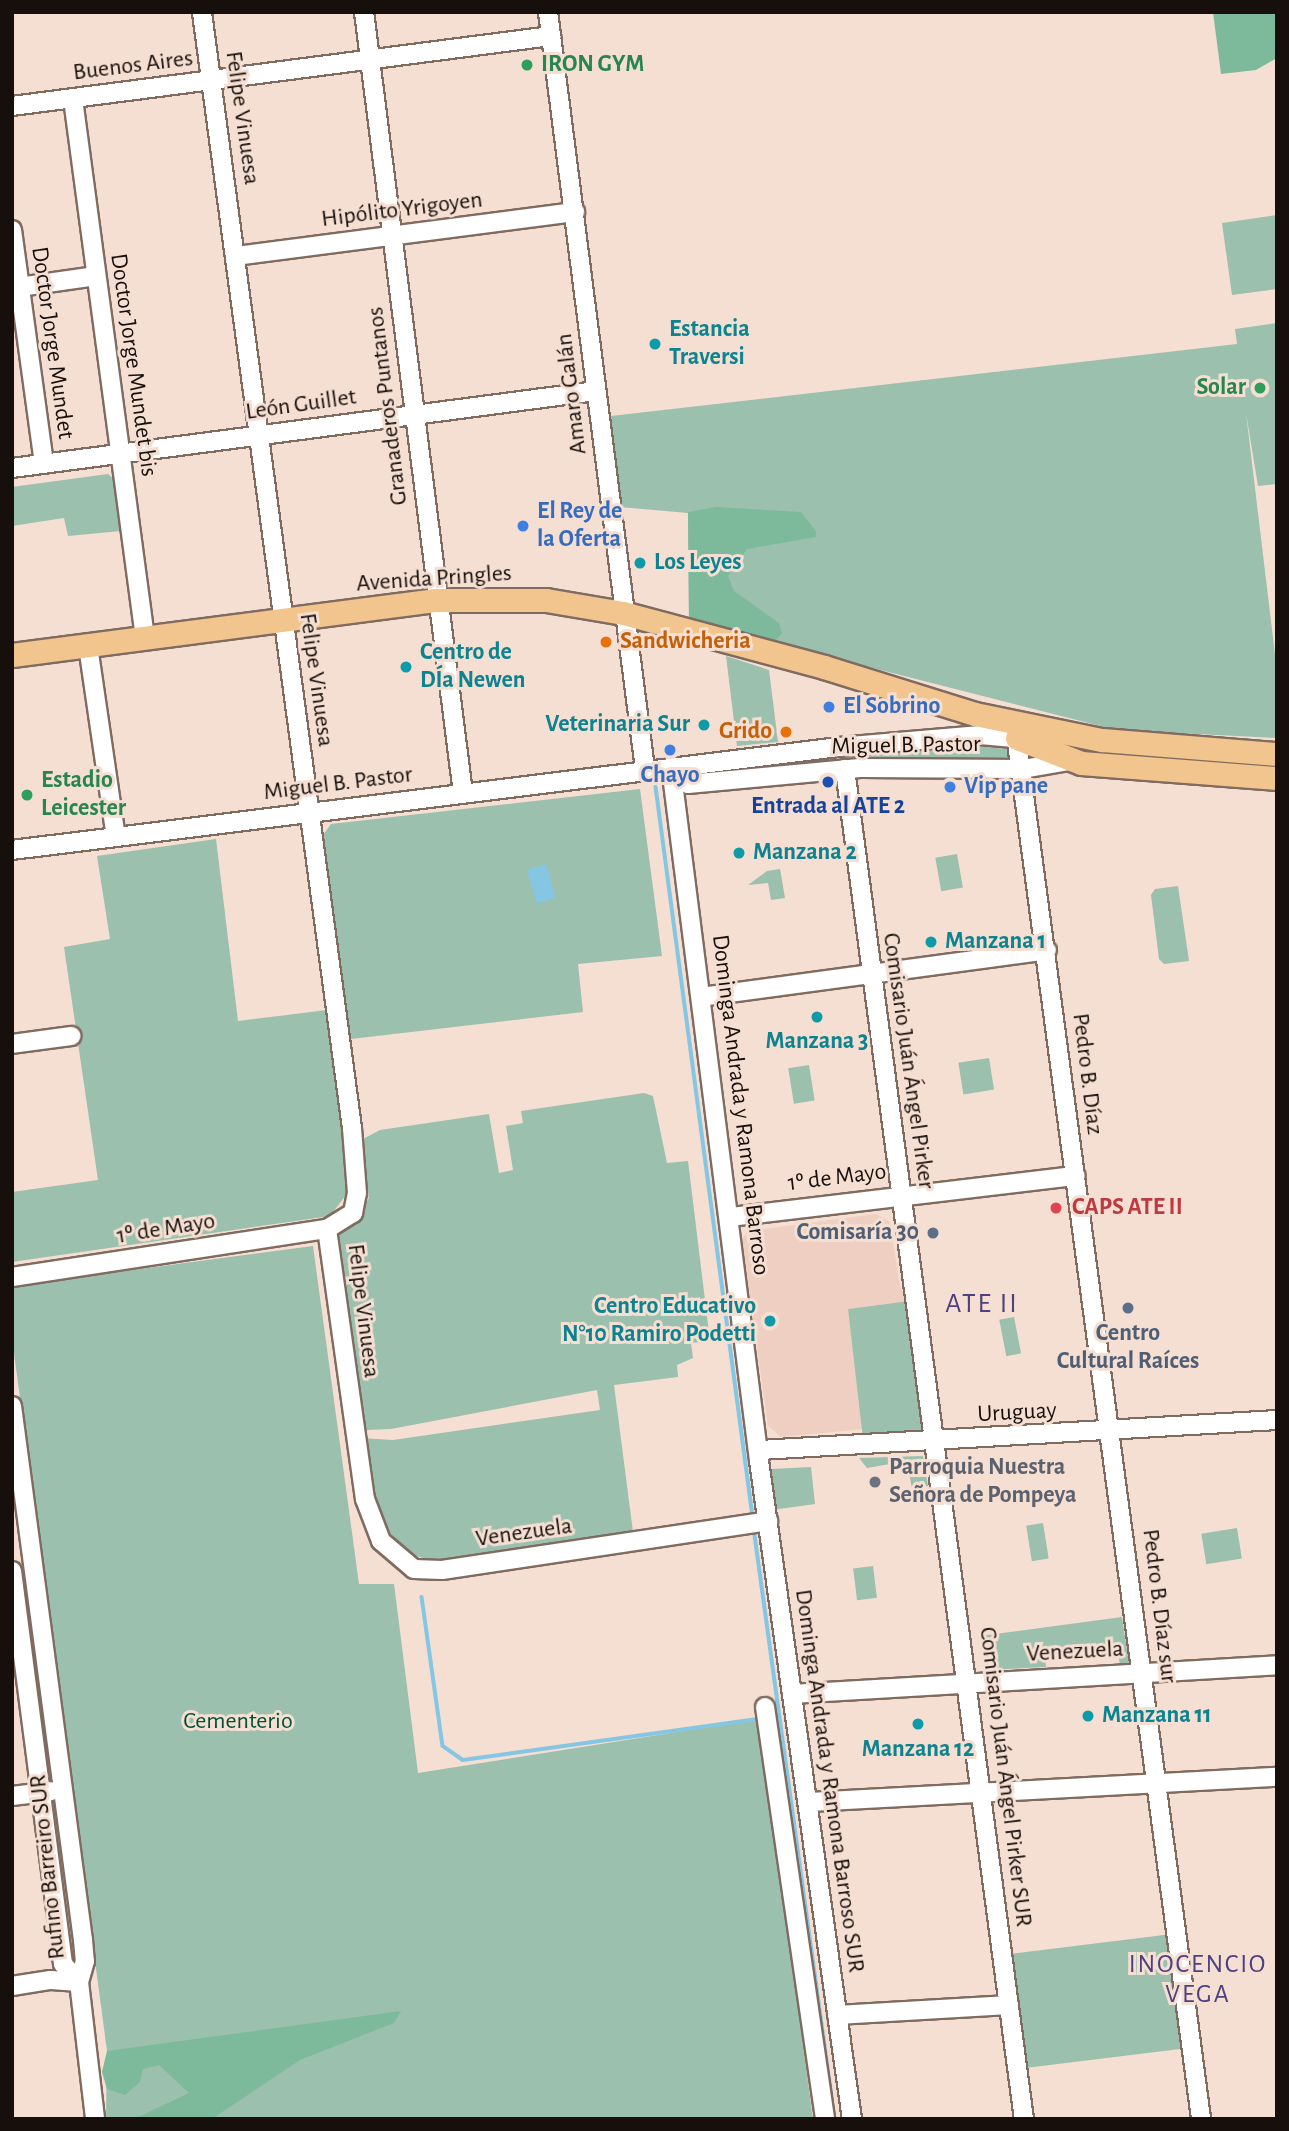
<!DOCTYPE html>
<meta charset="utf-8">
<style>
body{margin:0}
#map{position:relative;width:1289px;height:2131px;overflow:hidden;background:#f5ded2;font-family:"Alegreya Sans",sans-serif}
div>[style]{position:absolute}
.built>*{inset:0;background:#eecfc1}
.green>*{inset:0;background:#9bc0ad;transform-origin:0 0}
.forest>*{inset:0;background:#7dba9c}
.water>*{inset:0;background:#85c6e2;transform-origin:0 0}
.stream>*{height:3.5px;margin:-1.75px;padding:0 1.75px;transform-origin:1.75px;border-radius:1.75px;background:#85c6e2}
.roads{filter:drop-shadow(2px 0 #806b61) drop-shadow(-2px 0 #806b61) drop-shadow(0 2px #806b61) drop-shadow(0 -2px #806b61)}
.minor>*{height:18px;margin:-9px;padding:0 9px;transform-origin:9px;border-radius:9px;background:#fff}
.major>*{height:23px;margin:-11.5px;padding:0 11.5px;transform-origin:11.5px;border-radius:11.5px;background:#f3c58e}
.dots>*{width:19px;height:19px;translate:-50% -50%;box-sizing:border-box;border:4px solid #f5ded2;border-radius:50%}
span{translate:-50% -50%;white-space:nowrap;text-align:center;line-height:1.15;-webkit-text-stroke:6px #f5ded2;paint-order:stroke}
.leisure-label{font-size:24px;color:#27864d;font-weight:700}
.left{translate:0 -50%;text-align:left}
.right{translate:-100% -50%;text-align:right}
.street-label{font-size:24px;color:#160f0b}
.culture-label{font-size:24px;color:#0d838f;font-weight:700}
.shop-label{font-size:24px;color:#366cbe;font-weight:700}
.food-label{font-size:24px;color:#c56008;font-weight:700}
.transit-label{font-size:24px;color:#164399;font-weight:700}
.health-label{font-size:24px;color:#be3a42;font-weight:700}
.service-label{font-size:24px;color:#4e5e75;font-weight:700}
.worship-label{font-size:24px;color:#5b616d;font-weight:700}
.park-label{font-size:24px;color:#005236}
.neighbourhood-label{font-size:26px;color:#4d417f;letter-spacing:2px}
.quarter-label{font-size:28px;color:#4d417f;letter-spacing:2px}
.frame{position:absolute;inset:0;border:14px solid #160f0b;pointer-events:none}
</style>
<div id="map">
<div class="built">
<i style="clip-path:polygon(876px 1214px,890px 1222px,900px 1287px,909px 1301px,848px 1309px,863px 1429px,781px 1437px,768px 1426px,742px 1239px,748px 1231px)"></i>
</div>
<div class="green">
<i style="clip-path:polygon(1277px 215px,1277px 289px,1232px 295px,1222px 223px)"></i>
<i style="clip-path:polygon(1277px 323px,1277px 484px,1258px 486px,1246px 413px,1277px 671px,1277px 738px,1116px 730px,689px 621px,688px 513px,620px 507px,611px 416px,1237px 344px,1235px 329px)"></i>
<i style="clip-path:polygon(108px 474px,114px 479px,121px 531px,68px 536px,64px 518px,12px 526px,12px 487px)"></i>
<i style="clip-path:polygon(726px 656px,769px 670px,778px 742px,737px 746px)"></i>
<i style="clip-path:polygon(995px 743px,1012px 748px,1013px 762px,699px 779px,690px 774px)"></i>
<i style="clip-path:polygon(640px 789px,662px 956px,578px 964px,583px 1012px,351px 1039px,323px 835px,331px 824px)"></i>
<i style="clip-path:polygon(216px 839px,238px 1021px,327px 1010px,350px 1178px,346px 1195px,330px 1216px,12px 1262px,12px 1192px,98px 1180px,64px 947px,110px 939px,97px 856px)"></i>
<i style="left:957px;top:854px;width:34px;height:22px;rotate:80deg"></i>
<i style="clip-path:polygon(780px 869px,785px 898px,771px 900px,768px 883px,748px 885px,767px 871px)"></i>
<i style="clip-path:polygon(1178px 886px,1189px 961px,1164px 964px,1159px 959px,1151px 895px,1155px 889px)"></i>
<i style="left:989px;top:1058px;width:32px;height:31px;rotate:81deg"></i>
<i style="left:809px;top:1065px;width:36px;height:21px;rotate:81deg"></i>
<i style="clip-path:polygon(644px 1093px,653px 1096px,667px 1163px,688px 1161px,710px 1341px,691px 1343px,693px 1358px,677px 1365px,678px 1377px,614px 1385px,633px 1532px,443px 1559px,428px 1560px,409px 1553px,381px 1523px,360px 1438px,393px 1440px,600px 1410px,597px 1390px,391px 1429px,367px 1430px,359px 1424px,333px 1256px,337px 1234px,351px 1225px,369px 1198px,361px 1140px,380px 1130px,489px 1114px,499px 1173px,513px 1170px,506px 1126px,523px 1123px,521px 1111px)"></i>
<i style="clip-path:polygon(313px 1246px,359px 1584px,394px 1584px,418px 1773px,759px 1719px,813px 2119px,106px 2119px,107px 2051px,12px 1338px,12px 1286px)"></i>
<i style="clip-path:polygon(909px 1301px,926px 1429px,922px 1435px,863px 1439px,848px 1309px)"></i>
<i style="left:1014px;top:1317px;width:37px;height:15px;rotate:79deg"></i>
<i style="clip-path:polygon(923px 1456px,928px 1486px,912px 1489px,907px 1461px,867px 1468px,859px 1458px)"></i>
<i style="clip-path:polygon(811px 1467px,815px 1504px,772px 1510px,767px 1474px,772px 1469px)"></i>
<i style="left:1043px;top:1523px;width:36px;height:17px;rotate:81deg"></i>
<i style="left:1237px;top:1528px;width:31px;height:36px;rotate:81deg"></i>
<i style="left:873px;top:1566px;width:32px;height:20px;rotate:83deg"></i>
<i style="clip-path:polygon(1122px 1617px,1129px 1663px,1120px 1664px,1118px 1655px,1045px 1658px,1046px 1667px,986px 1670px,980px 1636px)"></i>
<i style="left:1172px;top:1934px;width:115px;height:162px;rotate:83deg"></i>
</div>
<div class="forest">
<i style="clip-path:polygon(1213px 12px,1277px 12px,1277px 58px,1256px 70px,1221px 74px)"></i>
<i style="clip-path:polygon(716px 507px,801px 512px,816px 531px,816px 537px,747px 549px,728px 576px,734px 591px,779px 623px,782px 633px,774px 642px,689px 621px,688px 512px)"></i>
<i style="clip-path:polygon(401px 2011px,394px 2023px,300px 2060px,212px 2119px,134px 2119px,189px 2093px,159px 2065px,143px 2069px,140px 2082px,125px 2095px,107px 2089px,102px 2072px,107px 2051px)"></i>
</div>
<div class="water">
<i style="left:546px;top:864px;width:35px;height:20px;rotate:74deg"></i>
</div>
<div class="stream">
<i style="left:656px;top:787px;width:736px;rotate:82.43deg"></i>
<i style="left:754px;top:1528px;width:597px;rotate:82.2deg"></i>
<i style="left:422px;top:1597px;width:150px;rotate:82deg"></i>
<i style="left:443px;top:1746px;width:24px;rotate:35deg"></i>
<i style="left:463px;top:1760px;width:299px;rotate:-7.9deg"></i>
</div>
<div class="roads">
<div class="minor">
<i style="left:364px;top:12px;width:787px;rotate:82.78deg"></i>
<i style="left:548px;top:12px;width:763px;rotate:82.7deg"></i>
<i style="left:73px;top:99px;width:544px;rotate:82.39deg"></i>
<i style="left:12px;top:106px;width:544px;rotate:-7.4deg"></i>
<i style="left:12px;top:230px;width:236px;rotate:82.2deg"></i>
<i style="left:236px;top:256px;width:342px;rotate:-7.4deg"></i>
<i style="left:12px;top:288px;width:85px;rotate:-8.1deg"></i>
<i style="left:12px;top:468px;width:589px;rotate:-7.51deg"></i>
<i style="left:88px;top:646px;width:193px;rotate:81.7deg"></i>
<i style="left:1015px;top:728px;width:1403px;rotate:82.38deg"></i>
<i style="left:671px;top:767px;width:700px;rotate:82.77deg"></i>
<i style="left:759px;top:1461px;width:665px;rotate:81.96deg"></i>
<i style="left:671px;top:767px;width:24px;rotate:45deg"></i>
<i style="left:688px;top:784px;width:175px;rotate:-5.3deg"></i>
<i style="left:862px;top:768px;width:161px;rotate:0.4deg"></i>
<i style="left:1023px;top:769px;width:47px;rotate:-9.9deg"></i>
<i style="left:845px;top:769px;width:1362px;rotate:82.45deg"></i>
<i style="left:12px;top:850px;width:833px;rotate:-7.1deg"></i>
<i style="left:839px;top:747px;width:142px;rotate:-4.9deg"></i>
<i style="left:980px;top:735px;width:37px;rotate:5deg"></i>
<i style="left:701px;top:997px;width:349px;rotate:-7.7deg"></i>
<i style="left:12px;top:1044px;width:60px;rotate:-7.7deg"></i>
<i style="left:730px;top:1217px;width:348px;rotate:-6.8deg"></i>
<i style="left:327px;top:1229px;width:273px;rotate:82deg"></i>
<i style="left:365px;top:1499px;width:45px;rotate:69.1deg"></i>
<i style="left:381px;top:1541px;width:43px;rotate:40.3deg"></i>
<i style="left:414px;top:1569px;width:28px;rotate:2deg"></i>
<i style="left:442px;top:1570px;width:330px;rotate:-8.5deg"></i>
<i style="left:12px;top:1277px;width:319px;rotate:-8.7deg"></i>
<i style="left:327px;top:1229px;width:31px;rotate:-32deg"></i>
<i style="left:353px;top:1213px;width:20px;rotate:-79deg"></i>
<i style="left:357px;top:1193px;width:65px;rotate:-94.4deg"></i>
<i style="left:352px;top:1128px;width:1126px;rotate:-97.66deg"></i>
<i style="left:12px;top:1406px;width:539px;rotate:82.43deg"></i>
<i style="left:83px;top:1940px;width:21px;rotate:85deg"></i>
<i style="left:85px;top:1961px;width:22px;rotate:106deg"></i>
<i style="left:79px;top:1982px;width:138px;rotate:83.3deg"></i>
<i style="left:760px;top:1450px;width:518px;rotate:-3.32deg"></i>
<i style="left:12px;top:1571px;width:396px;rotate:82.6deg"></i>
<i style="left:63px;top:1964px;width:24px;rotate:48deg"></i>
<i style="left:792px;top:1694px;width:486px;rotate:-3.4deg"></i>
<i style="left:765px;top:1707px;width:416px;rotate:81.7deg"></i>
<i style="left:12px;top:1796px;width:39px;rotate:-7deg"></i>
<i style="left:809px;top:1802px;width:469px;rotate:-3.1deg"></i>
<i style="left:12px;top:1986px;width:39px;rotate:-9deg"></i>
<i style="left:51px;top:1980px;width:28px;rotate:4deg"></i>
<i style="left:837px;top:2015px;width:172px;rotate:-3.3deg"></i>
</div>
<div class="major">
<i style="left:12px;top:655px;width:428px;rotate:-7.4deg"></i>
<i style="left:436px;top:600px;width:110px"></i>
<i style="left:546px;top:600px;width:78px;rotate:9.6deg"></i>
<i style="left:623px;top:613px;width:208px;rotate:15deg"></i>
<i style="left:824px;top:667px;width:158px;rotate:17.3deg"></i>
<i style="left:975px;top:714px;width:130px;rotate:11.6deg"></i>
<i style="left:1102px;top:740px;width:176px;rotate:4.6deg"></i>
<i style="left:1017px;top:738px;width:69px;rotate:21.3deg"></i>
<i style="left:1081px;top:763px;width:197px;rotate:4.4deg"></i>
</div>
</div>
<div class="dots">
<i style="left:527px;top:65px;background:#2e9e5b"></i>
<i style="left:655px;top:344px;background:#0f9aa8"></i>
<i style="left:1260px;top:388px;background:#2e9e5b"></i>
<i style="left:523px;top:526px;background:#3f7fe0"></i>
<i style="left:640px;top:563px;background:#0f9aa8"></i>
<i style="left:606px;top:642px;background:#e8710a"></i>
<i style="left:406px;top:667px;background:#0f9aa8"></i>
<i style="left:829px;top:707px;background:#3f7fe0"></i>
<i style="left:704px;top:725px;background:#0f9aa8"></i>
<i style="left:786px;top:732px;background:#e8710a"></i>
<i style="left:670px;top:750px;background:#3f7fe0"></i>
<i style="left:828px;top:782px;background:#1a4fb4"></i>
<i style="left:950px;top:787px;background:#3f7fe0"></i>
<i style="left:27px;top:795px;background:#2e9e5b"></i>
<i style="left:739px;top:853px;background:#0f9aa8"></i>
<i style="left:931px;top:942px;background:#0f9aa8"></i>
<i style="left:817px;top:1017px;background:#0f9aa8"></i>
<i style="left:1056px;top:1208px;background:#e0444e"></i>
<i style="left:933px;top:1233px;background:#5c6f8a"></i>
<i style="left:1128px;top:1308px;background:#5c6f8a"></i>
<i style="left:770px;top:1321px;background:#0f9aa8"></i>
<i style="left:875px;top:1482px;background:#6b7280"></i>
<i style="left:1088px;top:1716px;background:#0f9aa8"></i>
<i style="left:918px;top:1724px;background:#0f9aa8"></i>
</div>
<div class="leisure-label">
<span class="left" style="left:541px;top:65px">IRON GYM</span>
<span class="right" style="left:1246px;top:388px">Solar</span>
<span class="left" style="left:41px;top:795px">Estadio<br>Leicester</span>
</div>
<div class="street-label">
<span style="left:133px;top:66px;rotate:-7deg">Buenos Aires</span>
<span style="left:242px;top:118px;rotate:82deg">Felipe Vinuesa</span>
<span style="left:402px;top:210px;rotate:-7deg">Hipólito Yrigoyen</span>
<span style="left:52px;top:343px;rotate:82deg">Doctor Jorge Mundet</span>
<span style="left:133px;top:365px;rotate:82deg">Doctor Jorge Mundet bis</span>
<span style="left:572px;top:394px;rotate:-97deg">Amaro Galán</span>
<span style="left:301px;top:405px;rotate:-8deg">León Guillet</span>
<span style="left:388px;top:406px;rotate:-97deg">Granaderos Puntanos</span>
<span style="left:434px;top:579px;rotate:-4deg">Avenida Pringles</span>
<span style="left:316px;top:680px;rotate:82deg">Felipe Vinuesa</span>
<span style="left:906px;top:746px;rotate:-1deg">Miguel B. Pastor</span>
<span style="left:338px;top:784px;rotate:-7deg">Miguel B. Pastor</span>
<span style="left:908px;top:1061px;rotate:82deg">Comisario Juán Ángel Pirker</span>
<span style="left:1087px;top:1074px;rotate:83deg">Pedro B. Díaz</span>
<span style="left:740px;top:1105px;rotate:83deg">Dominga Andrada y Ramona Barroso</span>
<span style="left:837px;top:1178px;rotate:-7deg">1º de Mayo</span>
<span style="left:166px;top:1229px;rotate:-9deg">1º de Mayo</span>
<span style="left:363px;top:1311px;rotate:83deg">Felipe Vinuesa</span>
<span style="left:1017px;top:1413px;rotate:-3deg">Uruguay</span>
<span style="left:524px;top:1533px;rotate:-8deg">Venezuela</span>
<span style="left:1159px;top:1606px;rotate:83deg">Pedro B. Díaz sur</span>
<span style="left:1075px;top:1652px;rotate:-3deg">Venezuela</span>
<span style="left:1005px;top:1777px;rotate:83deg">Comisario Juán Ángel Pirker SUR</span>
<span style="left:829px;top:1781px;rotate:82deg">Dominga Andrada y Ramona Barroso SUR</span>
<span style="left:48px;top:1867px;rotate:-96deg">Rufino Barreiro SUR</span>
</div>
<div class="culture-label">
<span class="left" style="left:669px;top:344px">Estancia<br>Traversi</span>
<span class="left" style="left:654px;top:563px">Los Leyes</span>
<span class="left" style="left:420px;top:667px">Centro de<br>DÍa Newen</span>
<span class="right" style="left:690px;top:725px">Veterinaria Sur</span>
<span class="left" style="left:753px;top:853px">Manzana 2</span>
<span class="left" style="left:945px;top:942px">Manzana 1</span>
<span style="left:817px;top:1042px">Manzana 3</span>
<span class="right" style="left:756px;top:1321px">Centro Educativo<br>N°10 Ramiro Podetti</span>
<span class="left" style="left:1102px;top:1716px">Manzana 11</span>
<span style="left:918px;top:1750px">Manzana 12</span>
</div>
<div class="shop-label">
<span class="left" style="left:537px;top:526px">El Rey de<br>la Oferta</span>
<span class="left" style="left:843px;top:707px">El Sobrino</span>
<span style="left:670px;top:776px">Chayo</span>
<span class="left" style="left:964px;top:787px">Vip pane</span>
</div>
<div class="food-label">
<span class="left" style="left:620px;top:642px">Sandwicheria</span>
<span class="right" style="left:772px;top:732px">Grido</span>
</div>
<div class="transit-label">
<span style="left:828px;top:807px">Entrada al ATE 2</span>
</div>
<div class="health-label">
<span class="left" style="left:1072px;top:1208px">CAPS ATE II</span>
</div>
<div class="service-label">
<span class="right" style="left:919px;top:1233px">Comisaría 30</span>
<span style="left:1128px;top:1348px">Centro<br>Cultural Raíces</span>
</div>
<div class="worship-label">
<span class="left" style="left:889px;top:1482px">Parroquia Nuestra<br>Señora de Pompeya</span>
</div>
<div class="park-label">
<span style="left:238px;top:1722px">Cementerio</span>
</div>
<div class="neighbourhood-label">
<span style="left:1198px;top:1980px">INOCENCIO<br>VEGA</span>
</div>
<div class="quarter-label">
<span style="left:982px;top:1304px">ATE II</span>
</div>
<div class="frame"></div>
</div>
